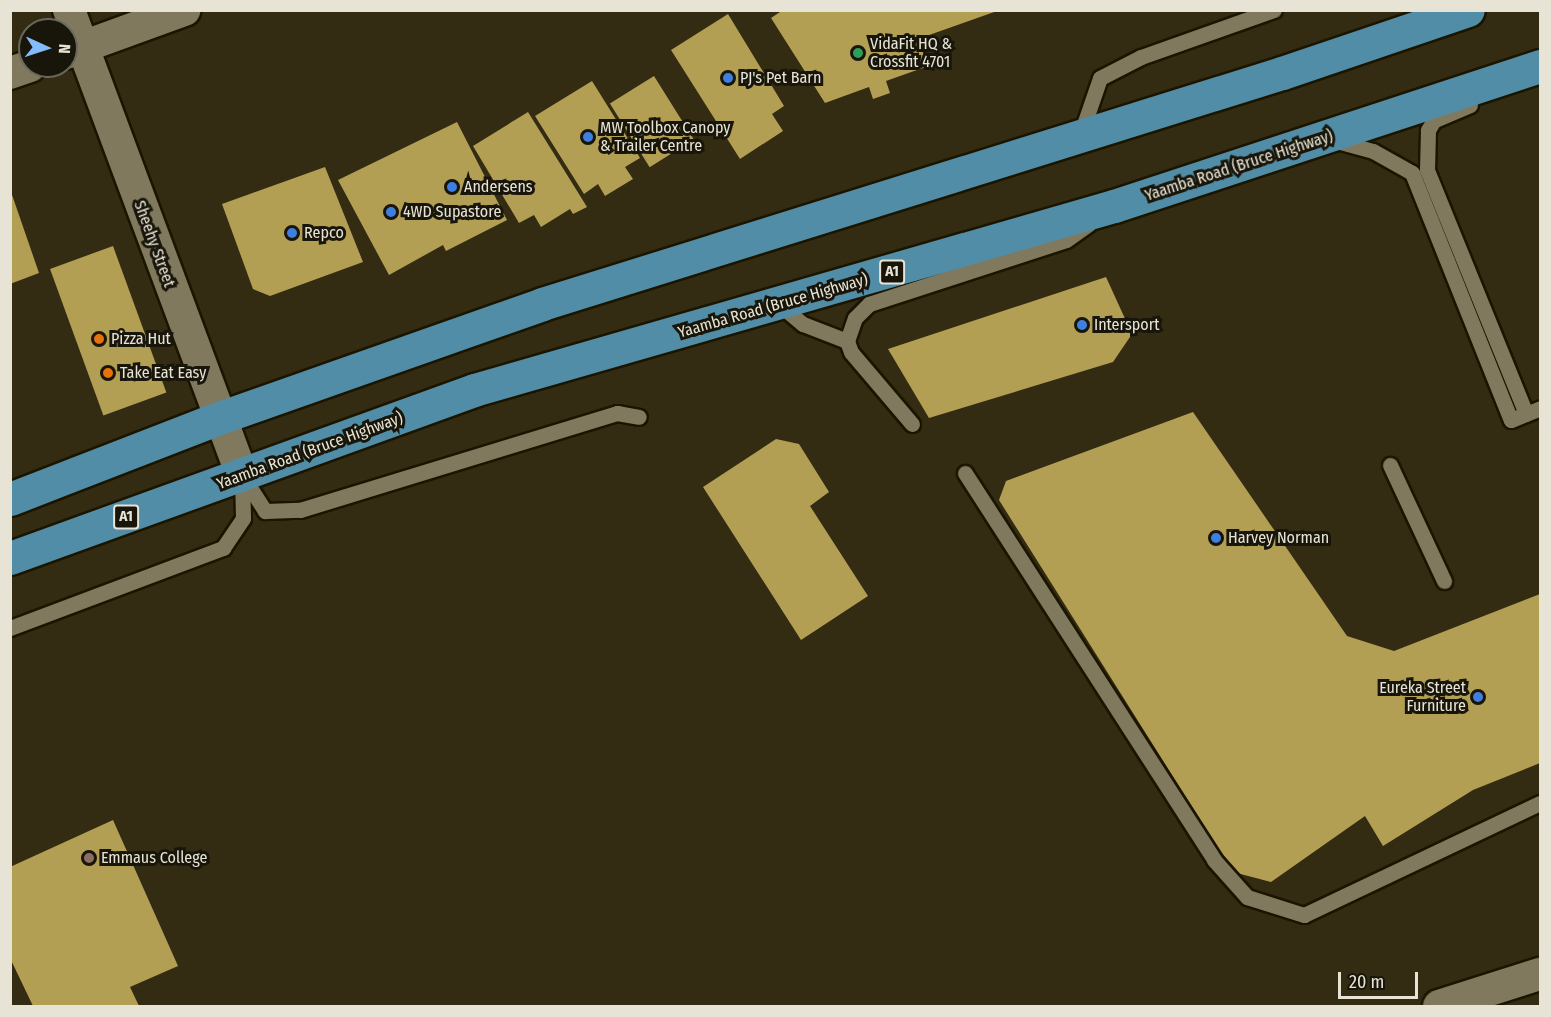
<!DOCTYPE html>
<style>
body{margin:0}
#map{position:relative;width:1551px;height:1017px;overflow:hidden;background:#332c13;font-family:"Fira Sans Condensed",sans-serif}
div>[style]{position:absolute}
.building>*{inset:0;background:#b39f53;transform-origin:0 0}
.roads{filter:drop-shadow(2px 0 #1b1500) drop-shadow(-2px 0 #1b1500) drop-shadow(0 2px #1b1500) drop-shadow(0 -2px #1b1500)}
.service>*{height:15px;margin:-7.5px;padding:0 7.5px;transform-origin:7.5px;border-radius:7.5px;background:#81795d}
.minor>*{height:32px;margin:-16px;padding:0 16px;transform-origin:16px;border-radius:16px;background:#81795d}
.trunk>*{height:33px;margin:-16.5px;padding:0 16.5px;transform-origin:16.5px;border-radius:16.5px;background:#518da6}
.dots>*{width:16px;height:16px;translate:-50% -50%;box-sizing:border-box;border:3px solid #18150a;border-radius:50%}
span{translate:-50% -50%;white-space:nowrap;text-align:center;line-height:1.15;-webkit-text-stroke:6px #18150a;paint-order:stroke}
.shield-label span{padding:2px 4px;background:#18150a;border:2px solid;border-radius:4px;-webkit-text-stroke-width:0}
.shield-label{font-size:15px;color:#e8e4d5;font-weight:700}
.poi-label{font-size:16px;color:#e8e4d5}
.left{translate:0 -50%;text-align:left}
.right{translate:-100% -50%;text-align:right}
.street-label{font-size:16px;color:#e8e4d5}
.frame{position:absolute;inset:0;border:12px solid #e8e4d5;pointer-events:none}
.north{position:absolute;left:18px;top:18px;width:60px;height:60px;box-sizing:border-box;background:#18150a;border:2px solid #6b685b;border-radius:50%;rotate:93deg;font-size:16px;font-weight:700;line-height:24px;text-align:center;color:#e8e4d5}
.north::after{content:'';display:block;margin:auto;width:21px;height:27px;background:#84bcfb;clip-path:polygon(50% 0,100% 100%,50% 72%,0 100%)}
.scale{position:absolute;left:1338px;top:972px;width:80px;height:27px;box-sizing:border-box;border:3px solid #e8e4d5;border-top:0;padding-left:8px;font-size:18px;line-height:21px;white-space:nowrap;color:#e8e4d5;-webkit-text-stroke:4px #18150a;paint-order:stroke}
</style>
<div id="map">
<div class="building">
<i style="clip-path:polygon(783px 10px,997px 10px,997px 11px,915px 40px,931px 65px,886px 81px,890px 93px,873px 99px,869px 87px,825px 103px,771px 18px)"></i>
<i style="clip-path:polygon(728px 14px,784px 106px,772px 114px,783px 131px,740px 159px,671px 50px)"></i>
<i style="left:654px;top:76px;width:75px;height:52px;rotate:58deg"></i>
<i style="clip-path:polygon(592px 81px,640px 158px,625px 167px,633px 179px,605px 196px,598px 184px,584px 194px,535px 116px)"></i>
<i style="clip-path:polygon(528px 112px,587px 207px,573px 214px,570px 209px,541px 227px,534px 215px,519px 223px,473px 146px)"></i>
<i style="clip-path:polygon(457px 122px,507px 220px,446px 251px,443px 245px,389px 275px,338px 180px)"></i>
<i style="clip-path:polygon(325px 167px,363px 262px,270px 296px,253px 289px,222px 204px)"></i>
<i style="clip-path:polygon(10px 189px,39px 273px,10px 284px)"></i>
<i style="left:113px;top:246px;width:156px;height:67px;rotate:70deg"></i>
<i style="clip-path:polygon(1106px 277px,1132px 334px,1113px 362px,929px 418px,888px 349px)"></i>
<i style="clip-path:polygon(1193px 412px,1347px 636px,1394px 651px,1540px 594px,1540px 763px,1473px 790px,1383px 846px,1365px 816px,1271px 882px,1233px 872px,999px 500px,1006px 481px)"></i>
<i style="clip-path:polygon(776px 439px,799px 444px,829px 492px,810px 506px,868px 596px,801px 640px,703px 487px)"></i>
<i style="clip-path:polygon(113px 820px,178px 966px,130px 987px,139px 1006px,33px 1006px,10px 958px,10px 867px)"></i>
</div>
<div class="roads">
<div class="service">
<i style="left:1470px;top:105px;width:39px;rotate:157deg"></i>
<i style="left:1434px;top:120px;width:12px;rotate:121deg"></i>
<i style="left:1428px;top:130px;width:40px;rotate:91.4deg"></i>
<i style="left:1427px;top:170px;width:263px;rotate:67.9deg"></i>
<i style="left:1080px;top:136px;width:61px;rotate:-71deg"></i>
<i style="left:1100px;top:78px;width:46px;rotate:-27.1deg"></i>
<i style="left:1141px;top:57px;width:141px;rotate:-19.5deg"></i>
<i style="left:1333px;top:140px;width:41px;rotate:15.4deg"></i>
<i style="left:1373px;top:151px;width:45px;rotate:29.4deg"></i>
<i style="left:1412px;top:173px;width:266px;rotate:68.2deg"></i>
<i style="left:1511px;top:420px;width:31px;rotate:-22deg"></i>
<i style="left:780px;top:305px;width:30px;rotate:40deg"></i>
<i style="left:803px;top:324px;width:47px;rotate:21.1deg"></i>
<i style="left:912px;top:424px;width:94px;rotate:-130.3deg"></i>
<i style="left:851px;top:352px;width:12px;rotate:-110deg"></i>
<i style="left:847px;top:341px;width:24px;rotate:-71deg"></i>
<i style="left:855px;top:318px;width:20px;rotate:-45deg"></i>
<i style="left:869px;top:304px;width:207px;rotate:-18deg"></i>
<i style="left:1066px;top:240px;width:28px;rotate:-35deg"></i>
<i style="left:1390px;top:465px;width:128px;rotate:65deg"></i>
<i style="left:965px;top:473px;width:460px;rotate:57.2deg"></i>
<i style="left:1214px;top:860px;width:50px;rotate:48.3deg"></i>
<i style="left:1247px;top:897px;width:60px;rotate:17.5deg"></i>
<i style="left:1304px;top:915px;width:261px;rotate:-25.4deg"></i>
<i style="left:242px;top:475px;width:43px;rotate:57.4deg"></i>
<i style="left:265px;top:511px;width:35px;rotate:-2deg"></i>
<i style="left:300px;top:510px;width:332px;rotate:-17deg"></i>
<i style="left:617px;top:413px;width:22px;rotate:10deg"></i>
<i style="left:10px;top:628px;width:228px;rotate:-20.6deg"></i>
<i style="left:223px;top:548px;width:36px;rotate:-56deg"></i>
<i style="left:243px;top:518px;width:43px;rotate:-91.3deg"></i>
</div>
<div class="minor">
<i style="left:69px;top:10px;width:496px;rotate:69.6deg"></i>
<i style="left:66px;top:53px;width:126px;rotate:-20deg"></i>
<i style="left:10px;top:73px;width:21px;rotate:-19deg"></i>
<i style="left:1439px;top:1006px;width:106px;rotate:-17.6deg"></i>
</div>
<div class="trunk">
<i style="left:10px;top:499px;width:224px;rotate:-21.2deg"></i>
<i style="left:219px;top:418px;width:343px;rotate:-19.4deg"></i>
<i style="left:542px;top:304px;width:775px;rotate:-17.34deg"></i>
<i style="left:1282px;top:73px;width:196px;rotate:-18.7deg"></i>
<i style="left:10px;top:558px;width:493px;rotate:-19.9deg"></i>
<i style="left:474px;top:390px;width:666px;rotate:-16.04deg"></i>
<i style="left:1114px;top:206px;width:448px;rotate:-18.2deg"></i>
</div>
</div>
<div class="dots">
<i style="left:858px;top:53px;background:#2e9e5b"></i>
<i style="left:728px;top:78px;background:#3f7fe0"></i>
<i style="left:588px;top:137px;background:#3f7fe0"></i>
<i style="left:452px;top:187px;background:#3f7fe0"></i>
<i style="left:391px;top:212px;background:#3f7fe0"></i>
<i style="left:292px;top:233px;background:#3f7fe0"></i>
<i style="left:1082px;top:325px;background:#3f7fe0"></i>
<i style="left:99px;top:339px;background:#e8710a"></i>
<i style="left:108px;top:373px;background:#e8710a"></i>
<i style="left:1216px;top:538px;background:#3f7fe0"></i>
<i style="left:1478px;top:697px;background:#3f7fe0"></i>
<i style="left:89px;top:858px;background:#8d6e63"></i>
</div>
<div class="shield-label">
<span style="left:892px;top:272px">A1</span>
<span style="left:126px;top:517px">A1</span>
</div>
<div class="poi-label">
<span class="left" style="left:870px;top:53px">VidaFit HQ &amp;<br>Crossfit 4701</span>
<span class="left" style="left:740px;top:78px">PJ's Pet Barn</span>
<span class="left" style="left:600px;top:137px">MW Toolbox Canopy<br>&amp; Trailer Centre</span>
<span class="left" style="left:464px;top:187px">Andersens</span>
<span class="left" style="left:403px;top:212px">4WD Supastore</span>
<span class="left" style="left:304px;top:233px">Repco</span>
<span class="left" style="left:1094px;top:325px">Intersport</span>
<span class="left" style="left:111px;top:339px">Pizza Hut</span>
<span class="left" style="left:120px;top:373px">Take Eat Easy</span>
<span class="left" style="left:1228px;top:538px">Harvey Norman</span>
<span class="right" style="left:1466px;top:697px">Eureka Street<br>Furniture</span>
<span class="left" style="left:101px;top:858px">Emmaus College</span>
</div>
<div class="street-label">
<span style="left:1239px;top:166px;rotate:-18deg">Yaamba Road (Bruce Highway)</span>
<span style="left:154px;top:244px;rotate:70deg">Sheehy Street</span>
<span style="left:773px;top:306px;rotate:-16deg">Yaamba Road (Bruce Highway)</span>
<span style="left:310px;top:451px;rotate:-20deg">Yaamba Road (Bruce Highway)</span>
</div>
<div class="frame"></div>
<div class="north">N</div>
<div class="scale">20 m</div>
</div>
